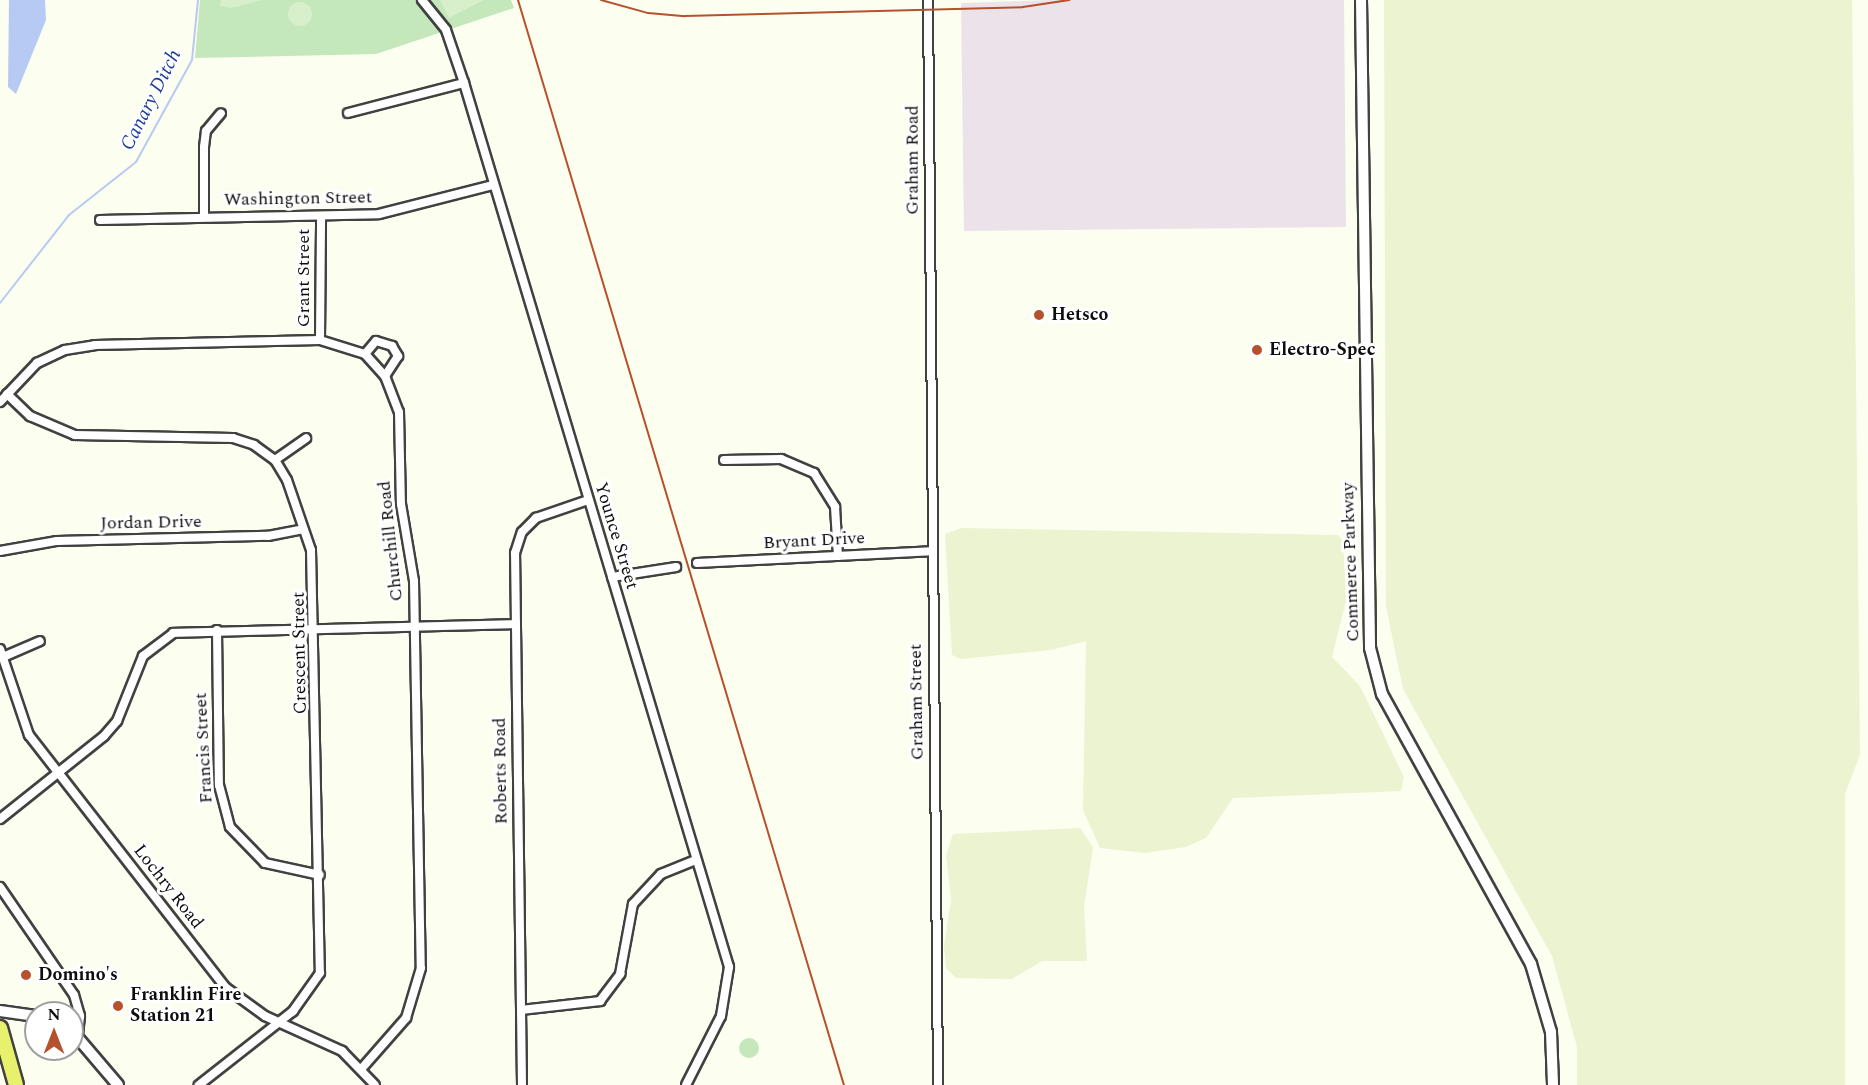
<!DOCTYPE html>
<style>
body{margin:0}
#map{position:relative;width:1868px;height:1085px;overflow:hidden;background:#fcfeef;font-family:Spectral,serif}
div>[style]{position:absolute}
.industrial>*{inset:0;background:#ece3ea}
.farmland>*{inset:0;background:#ebf3d1}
.green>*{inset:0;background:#c4e7bb}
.round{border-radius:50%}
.pitch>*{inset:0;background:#d8efcc}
.water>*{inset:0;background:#b7caf3}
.stream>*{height:2px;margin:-1px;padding:0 1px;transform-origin:1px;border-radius:1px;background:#b7caf3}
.roads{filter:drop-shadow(2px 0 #414141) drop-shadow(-2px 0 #414141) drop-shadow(0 2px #414141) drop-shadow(0 -2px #414141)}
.minor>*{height:8px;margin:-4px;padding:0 4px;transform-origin:4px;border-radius:4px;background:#fff}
.tertiary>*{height:10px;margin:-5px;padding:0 5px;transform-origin:5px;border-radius:5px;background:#fff}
.primary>*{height:14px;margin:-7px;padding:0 7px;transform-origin:7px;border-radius:7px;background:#e8f16d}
.rail>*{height:2px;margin:-1px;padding:0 1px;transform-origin:1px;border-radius:1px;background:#b6512d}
.dots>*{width:16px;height:16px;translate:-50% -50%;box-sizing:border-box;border:3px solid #fff;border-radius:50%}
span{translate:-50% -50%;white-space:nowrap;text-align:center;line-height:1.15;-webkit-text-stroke:6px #fff;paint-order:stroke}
.street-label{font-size:18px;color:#0e0e0e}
.poi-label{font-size:18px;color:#0e0e0e;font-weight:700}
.left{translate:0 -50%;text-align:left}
.water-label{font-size:20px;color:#1e3d99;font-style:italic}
.north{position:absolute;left:24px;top:1001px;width:60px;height:60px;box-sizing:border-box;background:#fff;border:2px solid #9f9f9f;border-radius:50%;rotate:0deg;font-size:16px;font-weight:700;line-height:24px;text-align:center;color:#0e0e0e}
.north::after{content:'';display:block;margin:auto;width:21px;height:27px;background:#b6512d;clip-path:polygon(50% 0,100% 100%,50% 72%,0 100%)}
</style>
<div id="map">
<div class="industrial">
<i style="clip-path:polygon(1050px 0,1344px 0,1346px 227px,964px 231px,961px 3px)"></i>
</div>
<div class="farmland">
<i style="clip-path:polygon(1384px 0,1852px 0,1860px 755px,1845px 794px,1845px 1085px,1577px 1085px,1577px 1047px,1552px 956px,1403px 689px,1386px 607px)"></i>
<i style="clip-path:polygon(961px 528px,1338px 535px,1343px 541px,1346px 601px,1332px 657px,1360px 686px,1404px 777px,1401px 791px,1233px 798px,1206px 838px,1186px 847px,1145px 853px,1100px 848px,1083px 810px,1086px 641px,1051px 650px,961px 659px,952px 655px,945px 534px)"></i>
<i style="clip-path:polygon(1080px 828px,1093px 847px,1084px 907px,1087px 961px,1042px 961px,1012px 979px,956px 978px,946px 968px,944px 946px,951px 899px,946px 855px,953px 834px)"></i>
</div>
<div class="green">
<i style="clip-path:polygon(200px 0,511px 0,514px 8px,376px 54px,195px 58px)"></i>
<i class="round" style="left:739px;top:1038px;width:20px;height:20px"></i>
</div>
<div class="pitch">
<i style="clip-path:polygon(221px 0,262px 0,231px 8px,220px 6px)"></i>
<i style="clip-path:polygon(440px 0,484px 0,449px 18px)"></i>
<i class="round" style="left:288px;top:2px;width:24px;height:24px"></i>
</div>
<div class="water">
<i style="clip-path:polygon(9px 0,45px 0,46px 20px,16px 94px,8px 87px)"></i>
</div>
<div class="stream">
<i style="left:0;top:303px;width:112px;rotate:-51.9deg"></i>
<i style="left:69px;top:215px;width:85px;rotate:-38.3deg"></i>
<i style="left:136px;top:162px;width:116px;rotate:-61.2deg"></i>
<i style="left:192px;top:60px;width:60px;rotate:-84.3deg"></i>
</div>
<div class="roads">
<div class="minor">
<i style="left:422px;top:0;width:38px;rotate:51deg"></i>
<i style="left:446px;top:30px;width:56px;rotate:71.2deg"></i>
<i style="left:464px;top:83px;width:923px;rotate:73.31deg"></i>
<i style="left:729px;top:967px;width:50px;rotate:99.3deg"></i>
<i style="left:721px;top:1016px;width:77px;rotate:116.9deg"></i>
<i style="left:928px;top:0;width:1085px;rotate:89.47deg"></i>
<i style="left:348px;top:113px;width:120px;rotate:-14.5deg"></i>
<i style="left:204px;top:217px;width:70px;rotate:-90deg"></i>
<i style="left:204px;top:147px;width:16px;rotate:-83deg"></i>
<i style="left:206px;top:131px;width:23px;rotate:-50deg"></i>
<i style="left:100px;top:220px;width:279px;rotate:-1.2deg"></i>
<i style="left:379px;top:214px;width:118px;rotate:-14.3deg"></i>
<i style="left:320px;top:340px;width:124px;rotate:-89.5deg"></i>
<i style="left:365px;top:354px;width:17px;rotate:-50deg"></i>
<i style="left:376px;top:341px;width:17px;rotate:17deg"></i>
<i style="left:392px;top:346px;width:12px;rotate:59deg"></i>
<i style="left:398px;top:356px;width:24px;rotate:123deg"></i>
<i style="left:7px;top:394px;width:32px;rotate:44deg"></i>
<i style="left:30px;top:416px;width:49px;rotate:22.9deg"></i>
<i style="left:75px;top:435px;width:158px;rotate:1.1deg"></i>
<i style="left:233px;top:438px;width:22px;rotate:18deg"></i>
<i style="left:254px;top:445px;width:26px;rotate:36deg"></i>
<i style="left:275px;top:460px;width:23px;rotate:59deg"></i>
<i style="left:287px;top:480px;width:74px;rotate:71.1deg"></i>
<i style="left:311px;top:550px;width:423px;rotate:88.8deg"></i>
<i style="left:320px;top:973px;width:47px;rotate:125.4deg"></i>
<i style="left:293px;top:1011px;width:120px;rotate:141.8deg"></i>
<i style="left:0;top:402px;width:54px;rotate:-46.5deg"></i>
<i style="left:37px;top:363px;width:31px;rotate:-25deg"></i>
<i style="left:65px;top:350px;width:30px;rotate:-9deg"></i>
<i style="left:95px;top:345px;width:225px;rotate:-1.3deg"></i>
<i style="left:320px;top:340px;width:47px;rotate:17.3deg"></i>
<i style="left:365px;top:354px;width:30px;rotate:48deg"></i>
<i style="left:385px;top:376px;width:39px;rotate:69deg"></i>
<i style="left:399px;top:412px;width:92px;rotate:88.8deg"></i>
<i style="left:401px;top:504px;width:78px;rotate:80.4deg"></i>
<i style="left:414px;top:581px;width:387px;rotate:89deg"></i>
<i style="left:421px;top:968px;width:52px;rotate:106.7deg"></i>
<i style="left:406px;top:1018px;width:67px;rotate:131.3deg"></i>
<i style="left:275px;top:460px;width:38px;rotate:-35deg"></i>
<i style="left:724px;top:460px;width:57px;rotate:-1deg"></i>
<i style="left:781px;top:459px;width:36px;rotate:23deg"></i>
<i style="left:814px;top:473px;width:40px;rotate:58deg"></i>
<i style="left:835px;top:507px;width:49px;rotate:86.5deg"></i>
<i style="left:0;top:551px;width:58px;rotate:-10deg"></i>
<i style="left:57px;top:541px;width:211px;rotate:-1.4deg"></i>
<i style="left:268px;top:536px;width:36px;rotate:-11deg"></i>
<i style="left:697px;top:563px;width:234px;rotate:-2.9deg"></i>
<i style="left:612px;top:577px;width:65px;rotate:-8.9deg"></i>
<i style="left:217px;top:630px;width:155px;rotate:89.3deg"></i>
<i style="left:219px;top:785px;width:43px;rotate:75.3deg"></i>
<i style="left:230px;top:827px;width:50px;rotate:45.8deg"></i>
<i style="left:265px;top:863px;width:56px;rotate:12.3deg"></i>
<i style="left:0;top:649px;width:91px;rotate:71.4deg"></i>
<i style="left:29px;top:735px;width:319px;rotate:52.1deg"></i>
<i style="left:225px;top:987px;width:49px;rotate:35.9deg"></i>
<i style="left:265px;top:1016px;width:85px;rotate:24.4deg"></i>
<i style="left:342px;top:1051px;width:47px;rotate:45.9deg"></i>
<i style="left:3px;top:657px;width:40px;rotate:-23.4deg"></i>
<i style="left:0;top:819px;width:133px;rotate:-38.6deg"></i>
<i style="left:104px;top:736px;width:20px;rotate:-49deg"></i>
<i style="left:117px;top:721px;width:70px;rotate:-68.2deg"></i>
<i style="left:143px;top:656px;width:38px;rotate:-37deg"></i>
<i style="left:173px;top:633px;width:343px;rotate:-1.5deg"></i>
<i style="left:0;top:887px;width:131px;rotate:55.6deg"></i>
<i style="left:74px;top:995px;width:22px;rotate:74deg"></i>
<i style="left:80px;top:1016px;width:18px;rotate:96deg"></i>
<i style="left:521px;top:1010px;width:80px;rotate:-6.5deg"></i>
<i style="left:600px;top:1001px;width:34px;rotate:-53deg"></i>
<i style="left:620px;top:974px;width:71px;rotate:-79.5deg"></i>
<i style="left:633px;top:904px;width:41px;rotate:-47deg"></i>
<i style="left:661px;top:874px;width:38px;rotate:-22deg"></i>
<i style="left:522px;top:1085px;width:532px;rotate:-90.75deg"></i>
<i style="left:515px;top:553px;width:22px;rotate:-72deg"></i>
<i style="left:522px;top:532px;width:20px;rotate:-45deg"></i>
<i style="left:536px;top:518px;width:55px;rotate:-19.1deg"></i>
</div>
<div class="tertiary">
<i style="left:1361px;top:0;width:648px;rotate:89.2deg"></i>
<i style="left:1370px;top:648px;width:48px;rotate:75.4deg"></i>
<i style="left:1382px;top:694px;width:308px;rotate:61.1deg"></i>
<i style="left:1531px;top:964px;width:71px;rotate:73.6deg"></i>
<i style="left:1551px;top:1032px;width:53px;rotate:87.8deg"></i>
<i style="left:0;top:1011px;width:36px;rotate:8deg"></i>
<i style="left:72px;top:1031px;width:71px;rotate:49.6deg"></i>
</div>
<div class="primary">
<i style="left:0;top:1028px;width:59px;rotate:74.3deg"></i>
</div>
</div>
<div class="rail">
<i style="left:518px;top:0;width:1133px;rotate:73.28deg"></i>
<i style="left:601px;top:0;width:49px;rotate:15.5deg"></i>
<i style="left:648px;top:13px;width:37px;rotate:5deg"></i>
<i style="left:685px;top:16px;width:338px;rotate:-1.5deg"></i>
<i style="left:1023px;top:7px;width:47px;rotate:-8.7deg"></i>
</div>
<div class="dots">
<i style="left:1039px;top:315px;background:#b6512d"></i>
<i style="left:1257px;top:350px;background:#b6512d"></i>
<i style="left:26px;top:975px;background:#b6512d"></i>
<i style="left:118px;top:1006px;background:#b6512d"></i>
</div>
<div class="street-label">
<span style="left:913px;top:160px;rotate:-90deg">Graham Road</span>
<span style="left:298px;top:199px;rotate:-1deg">Washington Street</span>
<span style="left:304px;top:278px;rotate:-90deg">Grant Street</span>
<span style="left:151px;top:523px;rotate:-1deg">Jordan Drive</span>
<span style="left:616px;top:536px;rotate:73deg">Younce Street</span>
<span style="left:391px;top:541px;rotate:-96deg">Churchill Road</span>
<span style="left:814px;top:541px;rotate:-3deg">Bryant Drive</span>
<span style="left:1351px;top:562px;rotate:-92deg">Commerce Parkway</span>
<span style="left:300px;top:653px;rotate:-91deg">Crescent Street</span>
<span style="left:917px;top:702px;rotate:-91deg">Graham Street</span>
<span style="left:204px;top:748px;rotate:-93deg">Francis Street</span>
<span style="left:501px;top:771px;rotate:-91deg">Roberts Road</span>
<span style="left:168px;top:887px;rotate:52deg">Lochry Road</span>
</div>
<div class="poi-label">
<span class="left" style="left:1051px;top:315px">Hetsco</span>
<span class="left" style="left:1269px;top:350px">Electro-Spec</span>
<span class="left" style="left:38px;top:975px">Domino's</span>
<span class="left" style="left:130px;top:1006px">Franklin Fire<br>Station 21</span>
</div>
<div class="water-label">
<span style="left:151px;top:100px;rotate:-63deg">Canary Ditch</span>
</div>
<div class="north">N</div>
</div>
